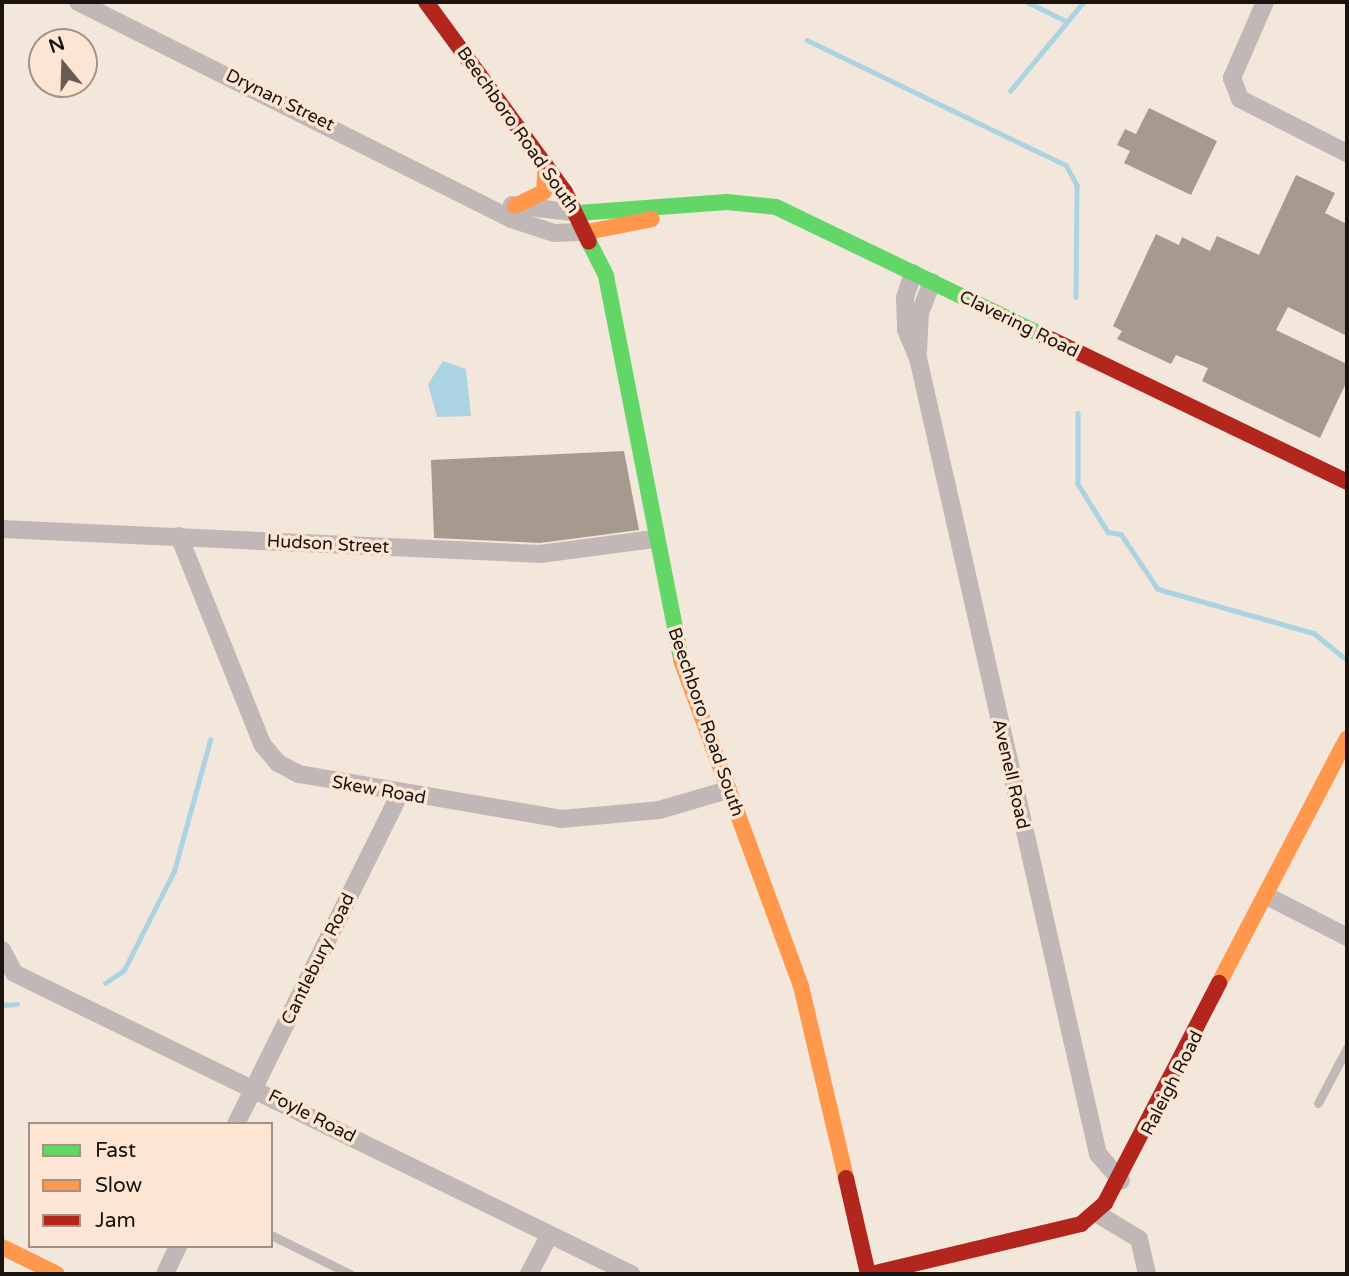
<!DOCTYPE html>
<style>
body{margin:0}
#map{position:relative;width:1349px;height:1276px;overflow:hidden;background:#f3e7dc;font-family:"Varela Round",sans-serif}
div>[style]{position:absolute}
.water>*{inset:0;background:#abd3e1}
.stream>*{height:4.5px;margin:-2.25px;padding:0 2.25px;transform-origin:2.25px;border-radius:2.25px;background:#abd3e1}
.building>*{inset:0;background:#a7998d}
.lane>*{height:9px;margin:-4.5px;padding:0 4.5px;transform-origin:4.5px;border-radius:4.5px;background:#c1b7b6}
.street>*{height:18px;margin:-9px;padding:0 9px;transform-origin:9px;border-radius:9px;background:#c1b7b6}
.fast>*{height:16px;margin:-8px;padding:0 8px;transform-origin:8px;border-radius:8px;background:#63d668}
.slow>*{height:16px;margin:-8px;padding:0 8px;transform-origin:8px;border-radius:8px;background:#ff974d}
.jam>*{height:16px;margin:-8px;padding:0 8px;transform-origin:8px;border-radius:8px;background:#b3261e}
span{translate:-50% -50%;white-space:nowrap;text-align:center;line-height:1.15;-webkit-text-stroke:7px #fce6d3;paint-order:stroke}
.street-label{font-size:18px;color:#1b130d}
.frame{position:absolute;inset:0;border:4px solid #1b130d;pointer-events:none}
.legend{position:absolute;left:28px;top:1122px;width:245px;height:126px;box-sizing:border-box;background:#fce6d3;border:2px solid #a29284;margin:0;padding:9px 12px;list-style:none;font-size:21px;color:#1b130d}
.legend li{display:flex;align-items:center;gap:14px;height:35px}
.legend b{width:35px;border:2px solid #a29284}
.north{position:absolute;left:28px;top:28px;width:70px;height:70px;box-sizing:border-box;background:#fce6d3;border:2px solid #a29284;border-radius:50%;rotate:341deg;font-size:19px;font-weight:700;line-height:28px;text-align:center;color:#1b130d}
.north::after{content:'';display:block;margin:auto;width:24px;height:32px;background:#675d55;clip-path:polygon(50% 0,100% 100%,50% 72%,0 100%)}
</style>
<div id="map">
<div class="water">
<i style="clip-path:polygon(443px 361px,466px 369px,471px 416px,437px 417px,428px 384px)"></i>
</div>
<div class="stream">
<i style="left:1067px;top:22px;width:26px;rotate:-51deg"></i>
<i style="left:807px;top:40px;width:288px;rotate:25.8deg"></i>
<i style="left:1066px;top:165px;width:23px;rotate:61deg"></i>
<i style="left:1077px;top:185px;width:112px;rotate:90.5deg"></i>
<i style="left:1010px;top:91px;width:89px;rotate:-50.4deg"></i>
<i style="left:1067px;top:22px;width:46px;rotate:-154deg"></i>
<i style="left:1078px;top:413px;width:71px;rotate:90deg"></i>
<i style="left:1078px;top:484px;width:57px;rotate:58deg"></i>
<i style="left:1108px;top:532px;width:13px;rotate:9deg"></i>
<i style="left:1121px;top:534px;width:66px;rotate:56.1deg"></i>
<i style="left:1158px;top:589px;width:162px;rotate:15.8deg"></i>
<i style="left:1314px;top:633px;width:43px;rotate:39.3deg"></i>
<i style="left:105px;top:983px;width:23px;rotate:-34deg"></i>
<i style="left:124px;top:970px;width:111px;rotate:-63.2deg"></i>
<i style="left:174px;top:871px;width:136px;rotate:-74.6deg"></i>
<i style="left:2px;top:1005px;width:15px;rotate:-4deg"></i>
</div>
<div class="building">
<i style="clip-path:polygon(1149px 108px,1217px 141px,1191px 195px,1124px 163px,1130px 151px,1117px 145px,1125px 129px,1136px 134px)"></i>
<i style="clip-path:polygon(1296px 175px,1335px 193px,1325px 213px,1347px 224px,1347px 336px,1288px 307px,1276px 330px,1347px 364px,1347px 381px,1320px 438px,1202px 381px,1208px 368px,1176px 355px,1171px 364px,1117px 339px,1122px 331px,1113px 326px,1156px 234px,1179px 245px,1182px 237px,1210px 251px,1217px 236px,1259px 255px)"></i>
<i style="clip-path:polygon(624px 451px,639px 530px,540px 543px,434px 538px,431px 460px)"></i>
</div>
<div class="lane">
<i style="left:1318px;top:1103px;width:62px;rotate:-62.2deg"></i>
<i style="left:271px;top:1235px;width:88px;rotate:26.3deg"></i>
</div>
<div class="street">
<i style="left:78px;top:2px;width:484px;rotate:26.6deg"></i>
<i style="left:511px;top:219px;width:45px;rotate:18deg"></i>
<i style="left:554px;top:233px;width:33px;rotate:-2deg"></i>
<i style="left:1265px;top:2px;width:83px;rotate:113.5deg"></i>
<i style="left:1232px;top:78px;width:22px;rotate:69deg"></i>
<i style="left:1240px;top:99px;width:120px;rotate:26.8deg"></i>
<i style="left:512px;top:205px;width:66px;rotate:6.9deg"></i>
<i style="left:913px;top:273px;width:26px;rotate:108deg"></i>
<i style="left:905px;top:298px;width:32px;rotate:88deg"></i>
<i style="left:906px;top:330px;width:30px;rotate:67deg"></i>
<i style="left:918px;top:358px;width:816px;rotate:77.26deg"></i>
<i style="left:1098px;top:1154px;width:35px;rotate:49deg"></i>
<i style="left:918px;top:351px;width:38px;rotate:-87deg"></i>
<i style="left:920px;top:313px;width:33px;rotate:-69deg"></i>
<i style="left:2px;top:529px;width:539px;rotate:2.66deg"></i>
<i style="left:540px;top:554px;width:115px;rotate:-7.5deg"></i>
<i style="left:179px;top:536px;width:224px;rotate:68.2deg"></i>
<i style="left:262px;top:744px;width:25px;rotate:50deg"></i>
<i style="left:278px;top:763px;width:24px;rotate:28deg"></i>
<i style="left:299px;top:774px;width:266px;rotate:9.7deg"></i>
<i style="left:561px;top:819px;width:98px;rotate:-5.2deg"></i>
<i style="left:659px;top:810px;width:72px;rotate:-16.2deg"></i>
<i style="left:1267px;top:896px;width:90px;rotate:27.1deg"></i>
<i style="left:2px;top:950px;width:26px;rotate:62deg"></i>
<i style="left:14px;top:973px;width:687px;rotate:26.01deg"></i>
<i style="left:236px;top:1124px;width:369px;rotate:-63.6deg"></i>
<i style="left:1096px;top:1213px;width:50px;rotate:31.2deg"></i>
<i style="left:1139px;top:1239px;width:36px;rotate:77deg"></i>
<i style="left:165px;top:1274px;width:31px;rotate:-65deg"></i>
<i style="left:529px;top:1274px;width:43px;rotate:-62.2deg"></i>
</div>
<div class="fast">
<i style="left:578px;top:213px;width:149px;rotate:-4.2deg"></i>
<i style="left:727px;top:202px;width:49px;rotate:5.8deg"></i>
<i style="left:776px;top:207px;width:295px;rotate:25.7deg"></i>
<i style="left:589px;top:242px;width:38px;rotate:63deg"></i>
<i style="left:606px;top:276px;width:391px;rotate:78.9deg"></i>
</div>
<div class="slow">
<i style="left:515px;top:206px;width:32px;rotate:-26deg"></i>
<i style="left:544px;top:192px;width:27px;rotate:-86deg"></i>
<i style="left:587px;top:232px;width:66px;rotate:-11.3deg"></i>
<i style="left:681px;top:660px;width:347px;rotate:69.8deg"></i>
<i style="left:801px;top:986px;width:197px;rotate:76.8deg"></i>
<i style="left:1219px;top:983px;width:276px;rotate:-62.4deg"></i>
<i style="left:2px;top:1247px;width:61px;rotate:26.1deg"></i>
</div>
<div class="jam">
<i style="left:426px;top:2px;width:235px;rotate:53.8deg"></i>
<i style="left:565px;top:192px;width:55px;rotate:64.4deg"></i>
<i style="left:1042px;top:335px;width:339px;rotate:25.7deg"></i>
<i style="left:846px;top:1178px;width:98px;rotate:77.1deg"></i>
<i style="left:871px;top:1274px;width:216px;rotate:-13.4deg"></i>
<i style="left:1081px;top:1224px;width:32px;rotate:-41deg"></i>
<i style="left:1105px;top:1203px;width:248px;rotate:-62.6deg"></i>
</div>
<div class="street-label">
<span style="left:280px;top:100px;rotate:26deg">Drynan Street</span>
<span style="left:518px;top:130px;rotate:55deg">Beechboro Road South</span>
<span style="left:1019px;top:324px;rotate:26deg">Clavering Road</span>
<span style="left:328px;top:544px;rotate:3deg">Hudson Street</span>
<span style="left:706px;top:722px;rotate:71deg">Beechboro Road South</span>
<span style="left:1011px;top:774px;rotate:77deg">Avenell Road</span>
<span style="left:379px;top:790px;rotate:10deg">Skew Road</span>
<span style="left:318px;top:959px;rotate:-64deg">Cantlebury Road</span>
<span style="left:1172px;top:1083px;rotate:-63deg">Raleigh Road</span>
<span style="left:312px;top:1116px;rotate:27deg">Foyle Road</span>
</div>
<div class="frame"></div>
<ul class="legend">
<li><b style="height:9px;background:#63d668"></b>Fast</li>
<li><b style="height:9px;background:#ff974d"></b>Slow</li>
<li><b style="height:9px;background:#b3261e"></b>Jam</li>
</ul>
<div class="north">N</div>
</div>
